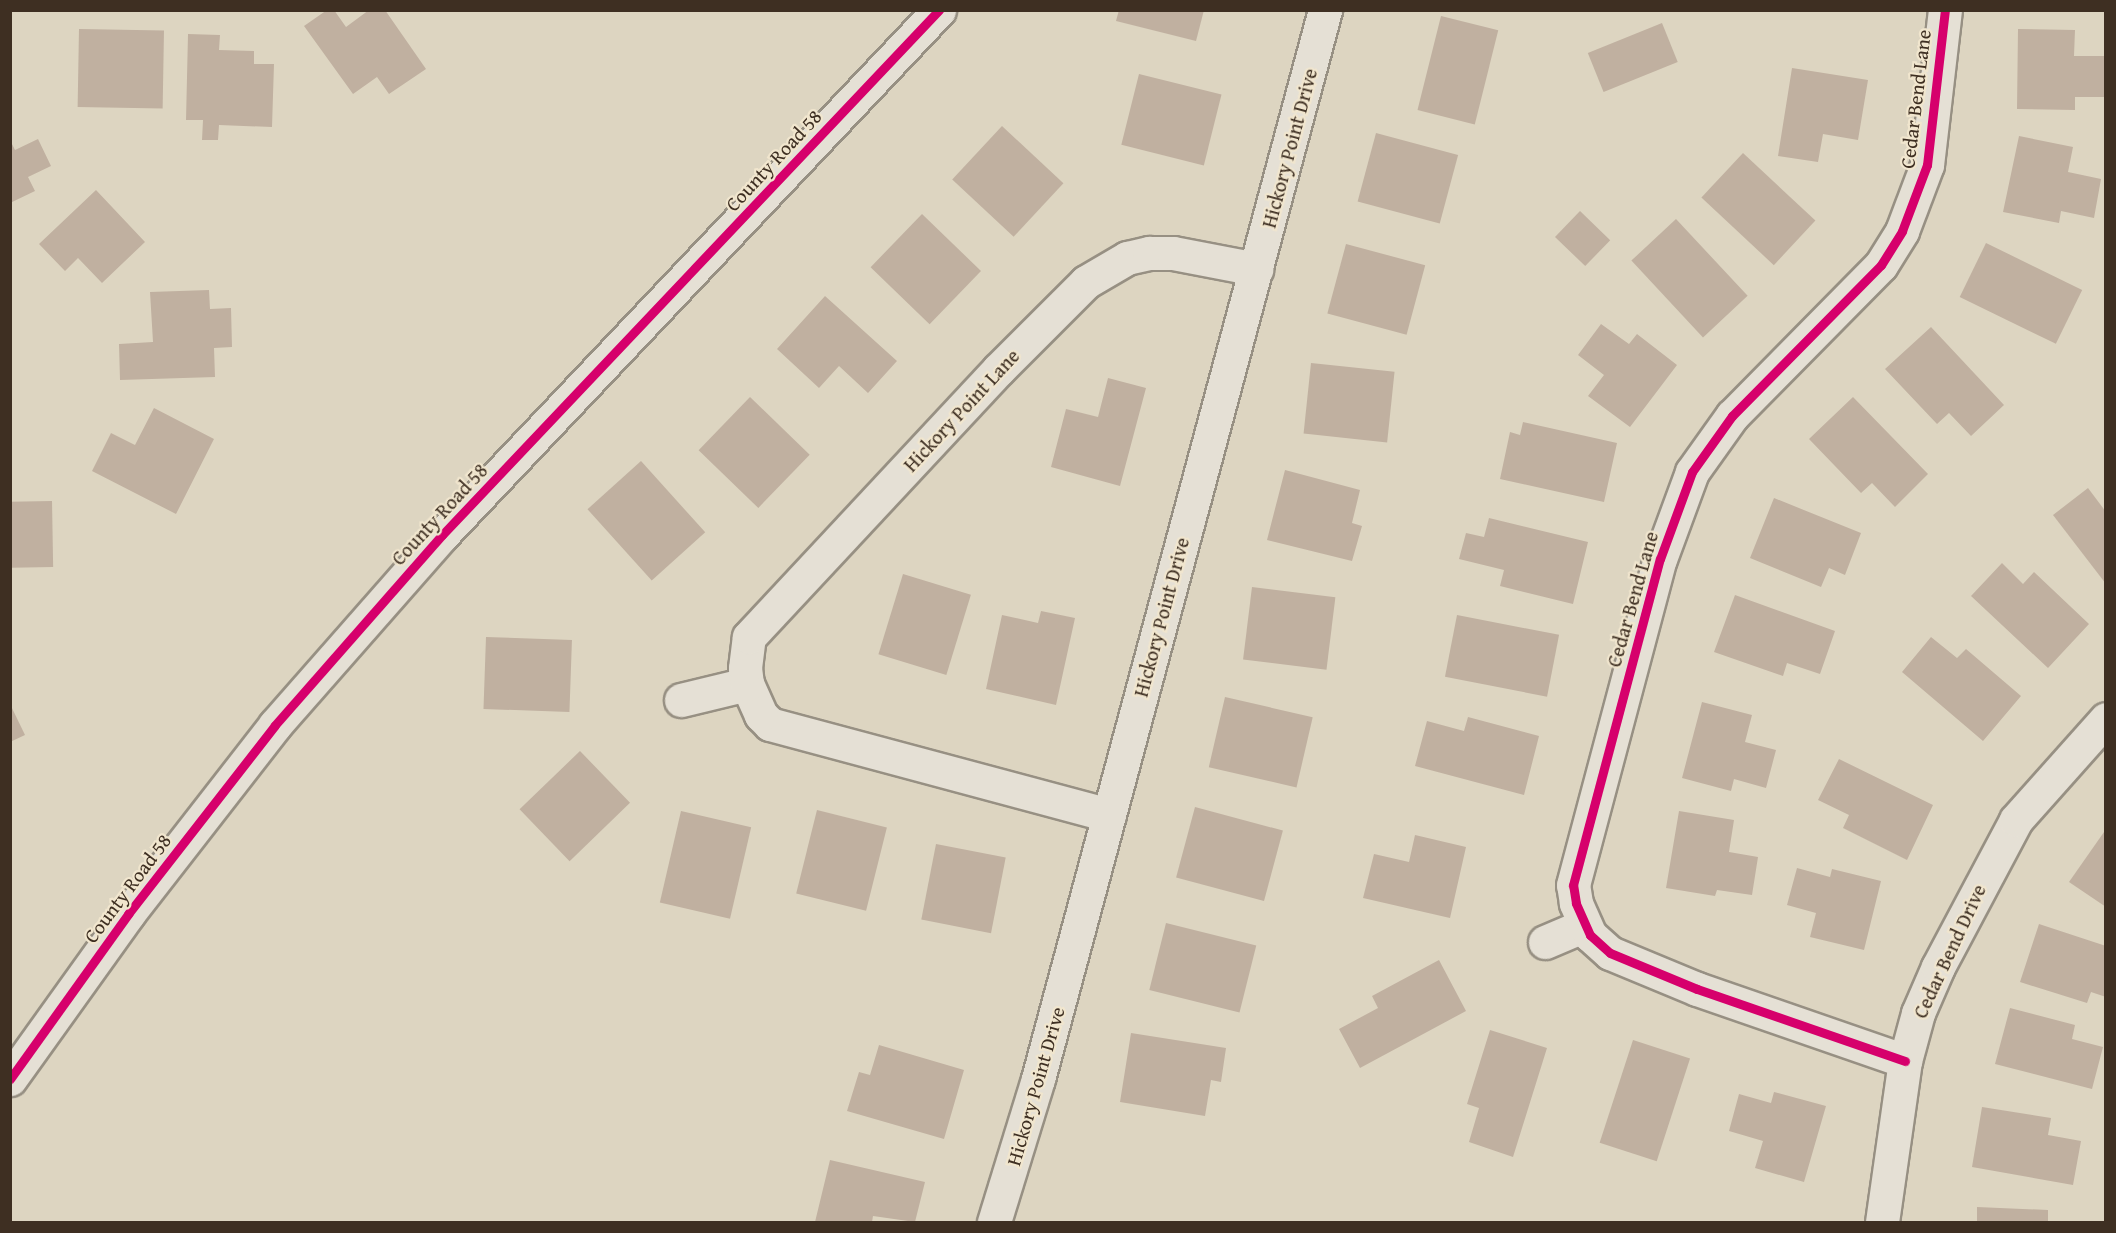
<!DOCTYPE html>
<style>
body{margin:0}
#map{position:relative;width:2116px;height:1233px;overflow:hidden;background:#ddd5c1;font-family:"Gentium Book Plus",serif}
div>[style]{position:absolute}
.building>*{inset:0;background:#c0b0a0;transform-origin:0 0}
.roads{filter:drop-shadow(2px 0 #979083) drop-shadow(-2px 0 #979083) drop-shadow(0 2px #979083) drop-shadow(0 -2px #979083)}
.street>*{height:33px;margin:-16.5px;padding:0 16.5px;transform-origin:16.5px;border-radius:16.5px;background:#e5e0d5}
.secondary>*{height:33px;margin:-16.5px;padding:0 16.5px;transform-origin:16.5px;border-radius:16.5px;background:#e5e0d5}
.cycleway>*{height:9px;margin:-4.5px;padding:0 4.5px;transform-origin:4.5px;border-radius:4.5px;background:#d6006c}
span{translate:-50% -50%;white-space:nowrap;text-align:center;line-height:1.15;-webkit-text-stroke:4.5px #f1e6ce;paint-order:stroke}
.street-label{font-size:20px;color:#3e2f22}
.frame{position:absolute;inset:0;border:12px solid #3e2f22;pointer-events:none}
</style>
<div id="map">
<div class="building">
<i style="clip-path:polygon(327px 10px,334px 10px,346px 27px,369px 10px,385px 10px,426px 69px,389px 94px,377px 77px,353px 94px,304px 26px)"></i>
<i style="clip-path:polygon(1119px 10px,1204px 10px,1196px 41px,1116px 21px)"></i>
<i style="left:1441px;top:16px;width:59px;height:97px;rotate:14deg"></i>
<i style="left:1662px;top:23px;width:42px;height:80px;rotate:68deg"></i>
<i style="left:79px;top:29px;width:85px;height:78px;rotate:1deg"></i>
<i style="clip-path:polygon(2018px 29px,2075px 30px,2074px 56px,2106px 56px,2106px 97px,2075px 97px,2075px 110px,2017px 109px)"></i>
<i style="clip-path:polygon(188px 34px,220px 35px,219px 50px,254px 51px,254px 64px,274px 64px,272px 127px,219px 125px,218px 140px,202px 140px,203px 120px,186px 120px)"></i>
<i style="clip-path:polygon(1792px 68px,1868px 80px,1858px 140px,1823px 134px,1818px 162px,1778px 156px)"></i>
<i style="left:1139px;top:74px;width:85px;height:73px;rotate:14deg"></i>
<i style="left:1002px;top:126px;width:84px;height:73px;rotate:43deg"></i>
<i style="left:1376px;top:133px;width:85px;height:71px;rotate:15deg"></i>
<i style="clip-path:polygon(2019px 136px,2073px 147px,2068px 172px,2101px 179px,2094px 218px,2061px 211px,2059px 223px,2003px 212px)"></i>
<i style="clip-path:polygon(38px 139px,51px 166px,28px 177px,35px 191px,10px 203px,10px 140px,15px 150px)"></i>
<i style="left:1743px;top:153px;width:99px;height:61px;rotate:43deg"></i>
<i style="clip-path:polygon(96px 190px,145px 242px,102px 283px,78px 258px,65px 271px,39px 244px)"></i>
<i style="left:1580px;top:211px;width:42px;height:36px;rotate:44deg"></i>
<i style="left:922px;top:214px;width:82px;height:74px;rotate:44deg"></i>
<i style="left:1676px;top:219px;width:105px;height:61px;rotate:47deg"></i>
<i style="left:1986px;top:243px;width:107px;height:60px;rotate:26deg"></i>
<i style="left:1346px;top:244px;width:82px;height:72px;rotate:15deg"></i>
<i style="clip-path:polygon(209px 290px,210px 309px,231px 308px,232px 347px,214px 348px,215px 377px,120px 380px,119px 344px,153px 342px,150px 292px)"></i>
<i style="clip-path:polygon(825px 296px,897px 361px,868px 393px,839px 366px,819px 388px,777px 349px)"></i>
<i style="clip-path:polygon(1601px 324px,1629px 344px,1637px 334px,1677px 365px,1630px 427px,1588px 396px,1604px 375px,1578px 355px)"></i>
<i style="clip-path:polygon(1931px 327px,2004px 405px,1971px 436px,1949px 413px,1937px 424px,1885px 369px)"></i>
<i style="left:1311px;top:363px;width:84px;height:71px;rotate:6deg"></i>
<i style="clip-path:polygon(1108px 378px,1146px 388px,1120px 486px,1051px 467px,1066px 409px,1098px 417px)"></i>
<i style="left:750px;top:397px;width:83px;height:74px;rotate:44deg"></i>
<i style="clip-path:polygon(1853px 397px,1928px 474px,1895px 507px,1872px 483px,1861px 493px,1809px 439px)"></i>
<i style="clip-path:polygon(154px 408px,214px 439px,176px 514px,92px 471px,111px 433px,135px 445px)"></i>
<i style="clip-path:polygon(1523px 422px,1617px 443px,1604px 502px,1500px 479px,1510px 432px,1520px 435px)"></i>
<i style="left:641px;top:461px;width:96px;height:72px;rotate:48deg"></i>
<i style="clip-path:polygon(1285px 470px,1360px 490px,1352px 523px,1362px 526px,1352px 561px,1267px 540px)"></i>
<i style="clip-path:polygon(2088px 488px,2106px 512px,2106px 584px,2053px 515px)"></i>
<i style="clip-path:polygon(1774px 498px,1861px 533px,1845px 575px,1829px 568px,1821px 587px,1750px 558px)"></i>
<i style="left:52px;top:501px;width:66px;height:42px;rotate:89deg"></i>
<i style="clip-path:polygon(1489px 518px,1588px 542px,1573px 604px,1500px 586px,1504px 570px,1459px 559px,1466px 533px,1484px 537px)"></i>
<i style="clip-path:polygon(2002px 563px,2023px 584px,2034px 572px,2089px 624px,2048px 668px,1971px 596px)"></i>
<i style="left:903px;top:574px;width:71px;height:84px;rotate:17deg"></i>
<i style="left:1252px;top:587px;width:84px;height:73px;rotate:7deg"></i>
<i style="clip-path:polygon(1735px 595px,1835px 631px,1820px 674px,1787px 663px,1783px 676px,1714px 652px)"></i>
<i style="clip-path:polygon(1041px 611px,1075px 618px,1056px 705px,986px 689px,1002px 615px,1038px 623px)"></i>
<i style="left:1457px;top:615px;width:104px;height:63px;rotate:11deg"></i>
<i style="left:486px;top:637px;width:86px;height:72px;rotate:2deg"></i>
<i style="clip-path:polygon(1931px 637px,1957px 658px,1966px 649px,2021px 696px,1983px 741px,1902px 672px)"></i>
<i style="left:1225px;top:697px;width:90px;height:72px;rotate:13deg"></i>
<i style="clip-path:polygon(1702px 702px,1752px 715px,1745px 742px,1776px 750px,1766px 788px,1734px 779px,1731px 791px,1682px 778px)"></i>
<i style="clip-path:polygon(10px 704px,25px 735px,10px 742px)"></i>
<i style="clip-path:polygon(1468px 717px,1539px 736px,1524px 795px,1415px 766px,1427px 721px,1464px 731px)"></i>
<i style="left:580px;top:751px;width:72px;height:84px;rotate:46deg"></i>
<i style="clip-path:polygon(1839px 759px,1933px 805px,1907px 860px,1843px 828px,1849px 815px,1818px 800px)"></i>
<i style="left:1195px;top:807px;width:91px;height:73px;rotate:15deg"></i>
<i style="left:817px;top:810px;width:72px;height:86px;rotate:14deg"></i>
<i style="left:681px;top:811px;width:72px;height:94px;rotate:13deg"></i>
<i style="clip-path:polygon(1679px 811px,1734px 820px,1729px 852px,1758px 857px,1752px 895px,1717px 890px,1715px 896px,1666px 888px)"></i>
<i style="clip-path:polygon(2104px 832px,2106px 833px,2106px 907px,2069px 882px)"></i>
<i style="clip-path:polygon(1415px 835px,1466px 847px,1450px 918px,1363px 898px,1374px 854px,1409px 862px)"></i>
<i style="left:936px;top:844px;width:71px;height:77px;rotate:11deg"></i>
<i style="clip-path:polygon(1797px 868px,1830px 877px,1832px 869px,1881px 881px,1864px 950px,1810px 937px,1816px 913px,1787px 905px)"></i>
<i style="left:1166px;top:923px;width:93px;height:69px;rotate:14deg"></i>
<i style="clip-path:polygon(2039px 924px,2106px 946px,2106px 997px,2091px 992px,2087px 1003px,2020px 982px)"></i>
<i style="clip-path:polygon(1439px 960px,1466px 1011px,1360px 1068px,1339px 1029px,1378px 1008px,1372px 996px)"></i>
<i style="clip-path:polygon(2010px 1008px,2075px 1025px,2072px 1039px,2103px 1047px,2092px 1089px,1995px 1064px)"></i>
<i style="clip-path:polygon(1490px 1030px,1547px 1048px,1513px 1157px,1469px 1142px,1479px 1108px,1467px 1104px)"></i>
<i style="clip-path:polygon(1131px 1033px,1226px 1048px,1221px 1082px,1211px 1080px,1205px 1116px,1120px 1102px)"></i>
<i style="left:1633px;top:1040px;width:60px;height:108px;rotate:18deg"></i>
<i style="clip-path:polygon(879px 1045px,964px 1070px,944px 1139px,847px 1111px,859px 1072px,870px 1075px)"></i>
<i style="clip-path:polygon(1774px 1092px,1826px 1106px,1804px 1182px,1755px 1168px,1763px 1141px,1729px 1131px,1739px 1094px,1771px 1103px)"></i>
<i style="clip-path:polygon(1982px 1107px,2051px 1118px,2048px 1135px,2081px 1141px,2073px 1185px,1972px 1167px)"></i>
<i style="clip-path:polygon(830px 1160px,925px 1182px,915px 1222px,873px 1216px,872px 1222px,815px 1222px)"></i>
<i style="clip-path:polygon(1977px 1207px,2048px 1210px,2048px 1222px,1977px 1222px)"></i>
</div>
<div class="roads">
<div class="street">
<i style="left:681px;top:700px;width:68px;rotate:-13.6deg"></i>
<i style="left:1109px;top:815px;width:351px;rotate:-165deg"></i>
<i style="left:770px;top:724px;width:13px;rotate:-135deg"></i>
<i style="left:761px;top:715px;width:34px;rotate:-114deg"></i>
<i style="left:747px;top:684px;width:16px;rotate:-97deg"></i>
<i style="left:745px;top:668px;width:31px;rotate:-83deg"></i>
<i style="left:749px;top:637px;width:365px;rotate:-47deg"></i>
<i style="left:998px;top:370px;width:124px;rotate:-45deg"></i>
<i style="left:1086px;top:282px;width:48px;rotate:-30.3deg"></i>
<i style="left:1127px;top:258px;width:23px;rotate:-13deg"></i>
<i style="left:1149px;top:253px;width:24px"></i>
<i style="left:1173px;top:253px;width:85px;rotate:10.9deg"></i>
<i style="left:1545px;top:942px;width:43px;rotate:-23deg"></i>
<i style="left:1905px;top:1061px;width:220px;rotate:-160.9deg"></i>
<i style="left:1697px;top:989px;width:94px;rotate:-157.5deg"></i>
<i style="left:1610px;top:953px;width:27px;rotate:-138deg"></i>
<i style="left:1590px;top:935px;width:35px;rotate:-114deg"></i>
<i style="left:1576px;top:903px;width:18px;rotate:-99deg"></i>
<i style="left:1573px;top:885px;width:337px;rotate:-75.1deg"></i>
<i style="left:1660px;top:559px;width:93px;rotate:-69.8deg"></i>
<i style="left:1692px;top:472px;width:69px;rotate:-54.5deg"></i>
<i style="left:1732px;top:416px;width:212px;rotate:-45.4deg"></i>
<i style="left:1881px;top:265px;width:40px;rotate:-58deg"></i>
<i style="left:1902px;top:231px;width:71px;rotate:-69.3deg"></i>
<i style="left:1927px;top:165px;width:156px;rotate:-83.4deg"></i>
<i style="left:994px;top:1222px;width:150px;rotate:-72.9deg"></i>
<i style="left:1038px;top:1079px;width:1107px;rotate:-74.97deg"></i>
<i style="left:1882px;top:1222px;width:163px;rotate:-81.9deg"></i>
<i style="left:1905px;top:1061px;width:50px;rotate:-74.8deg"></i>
<i style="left:1918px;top:1013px;width:50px;rotate:-66.5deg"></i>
<i style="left:1938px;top:967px;width:166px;rotate:-62deg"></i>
<i style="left:2016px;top:820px;width:135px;rotate:-48.3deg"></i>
</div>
<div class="secondary">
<i style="left:10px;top:1079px;width:203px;rotate:-54.4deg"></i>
<i style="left:128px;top:914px;width:239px;rotate:-52.1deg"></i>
<i style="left:275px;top:725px;width:253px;rotate:-48.7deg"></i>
<i style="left:442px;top:535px;width:723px;rotate:-46.57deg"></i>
</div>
</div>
<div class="cycleway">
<i style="left:1905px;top:1061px;width:220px;rotate:-160.9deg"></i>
<i style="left:1697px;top:989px;width:94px;rotate:-157.5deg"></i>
<i style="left:1610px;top:953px;width:27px;rotate:-138deg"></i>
<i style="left:1590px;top:935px;width:35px;rotate:-114deg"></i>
<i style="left:1576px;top:903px;width:18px;rotate:-99deg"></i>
<i style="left:1573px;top:885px;width:337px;rotate:-75.1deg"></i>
<i style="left:1660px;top:559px;width:93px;rotate:-69.8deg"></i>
<i style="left:1692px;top:472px;width:69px;rotate:-54.5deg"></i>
<i style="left:1732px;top:416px;width:212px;rotate:-45.4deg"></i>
<i style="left:1881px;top:265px;width:40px;rotate:-58deg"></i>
<i style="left:1902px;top:231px;width:71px;rotate:-69.3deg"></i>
<i style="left:1927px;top:165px;width:156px;rotate:-83.4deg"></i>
<i style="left:10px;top:1079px;width:203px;rotate:-54.4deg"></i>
<i style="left:128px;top:914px;width:239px;rotate:-52.1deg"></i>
<i style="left:275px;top:725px;width:253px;rotate:-48.7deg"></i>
<i style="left:442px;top:535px;width:723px;rotate:-46.57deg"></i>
</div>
<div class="street-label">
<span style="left:1915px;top:99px;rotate:-83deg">Cedar Bend Lane</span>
<span style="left:1289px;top:148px;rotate:-75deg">Hickory Point Drive</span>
<span style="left:773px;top:160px;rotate:-47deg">County Road 58</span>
<span style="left:961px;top:410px;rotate:-47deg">Hickory Point Lane</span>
<span style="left:439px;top:514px;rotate:-47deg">County Road 58</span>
<span style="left:1632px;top:599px;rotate:-74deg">Cedar Bend Lane</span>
<span style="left:1161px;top:617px;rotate:-75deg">Hickory Point Drive</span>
<span style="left:127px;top:888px;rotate:-53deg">County Road 58</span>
<span style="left:1949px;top:951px;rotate:-65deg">Cedar Bend Drive</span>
<span style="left:1035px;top:1086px;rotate:-74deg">Hickory Point Drive</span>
</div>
<div class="frame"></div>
</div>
